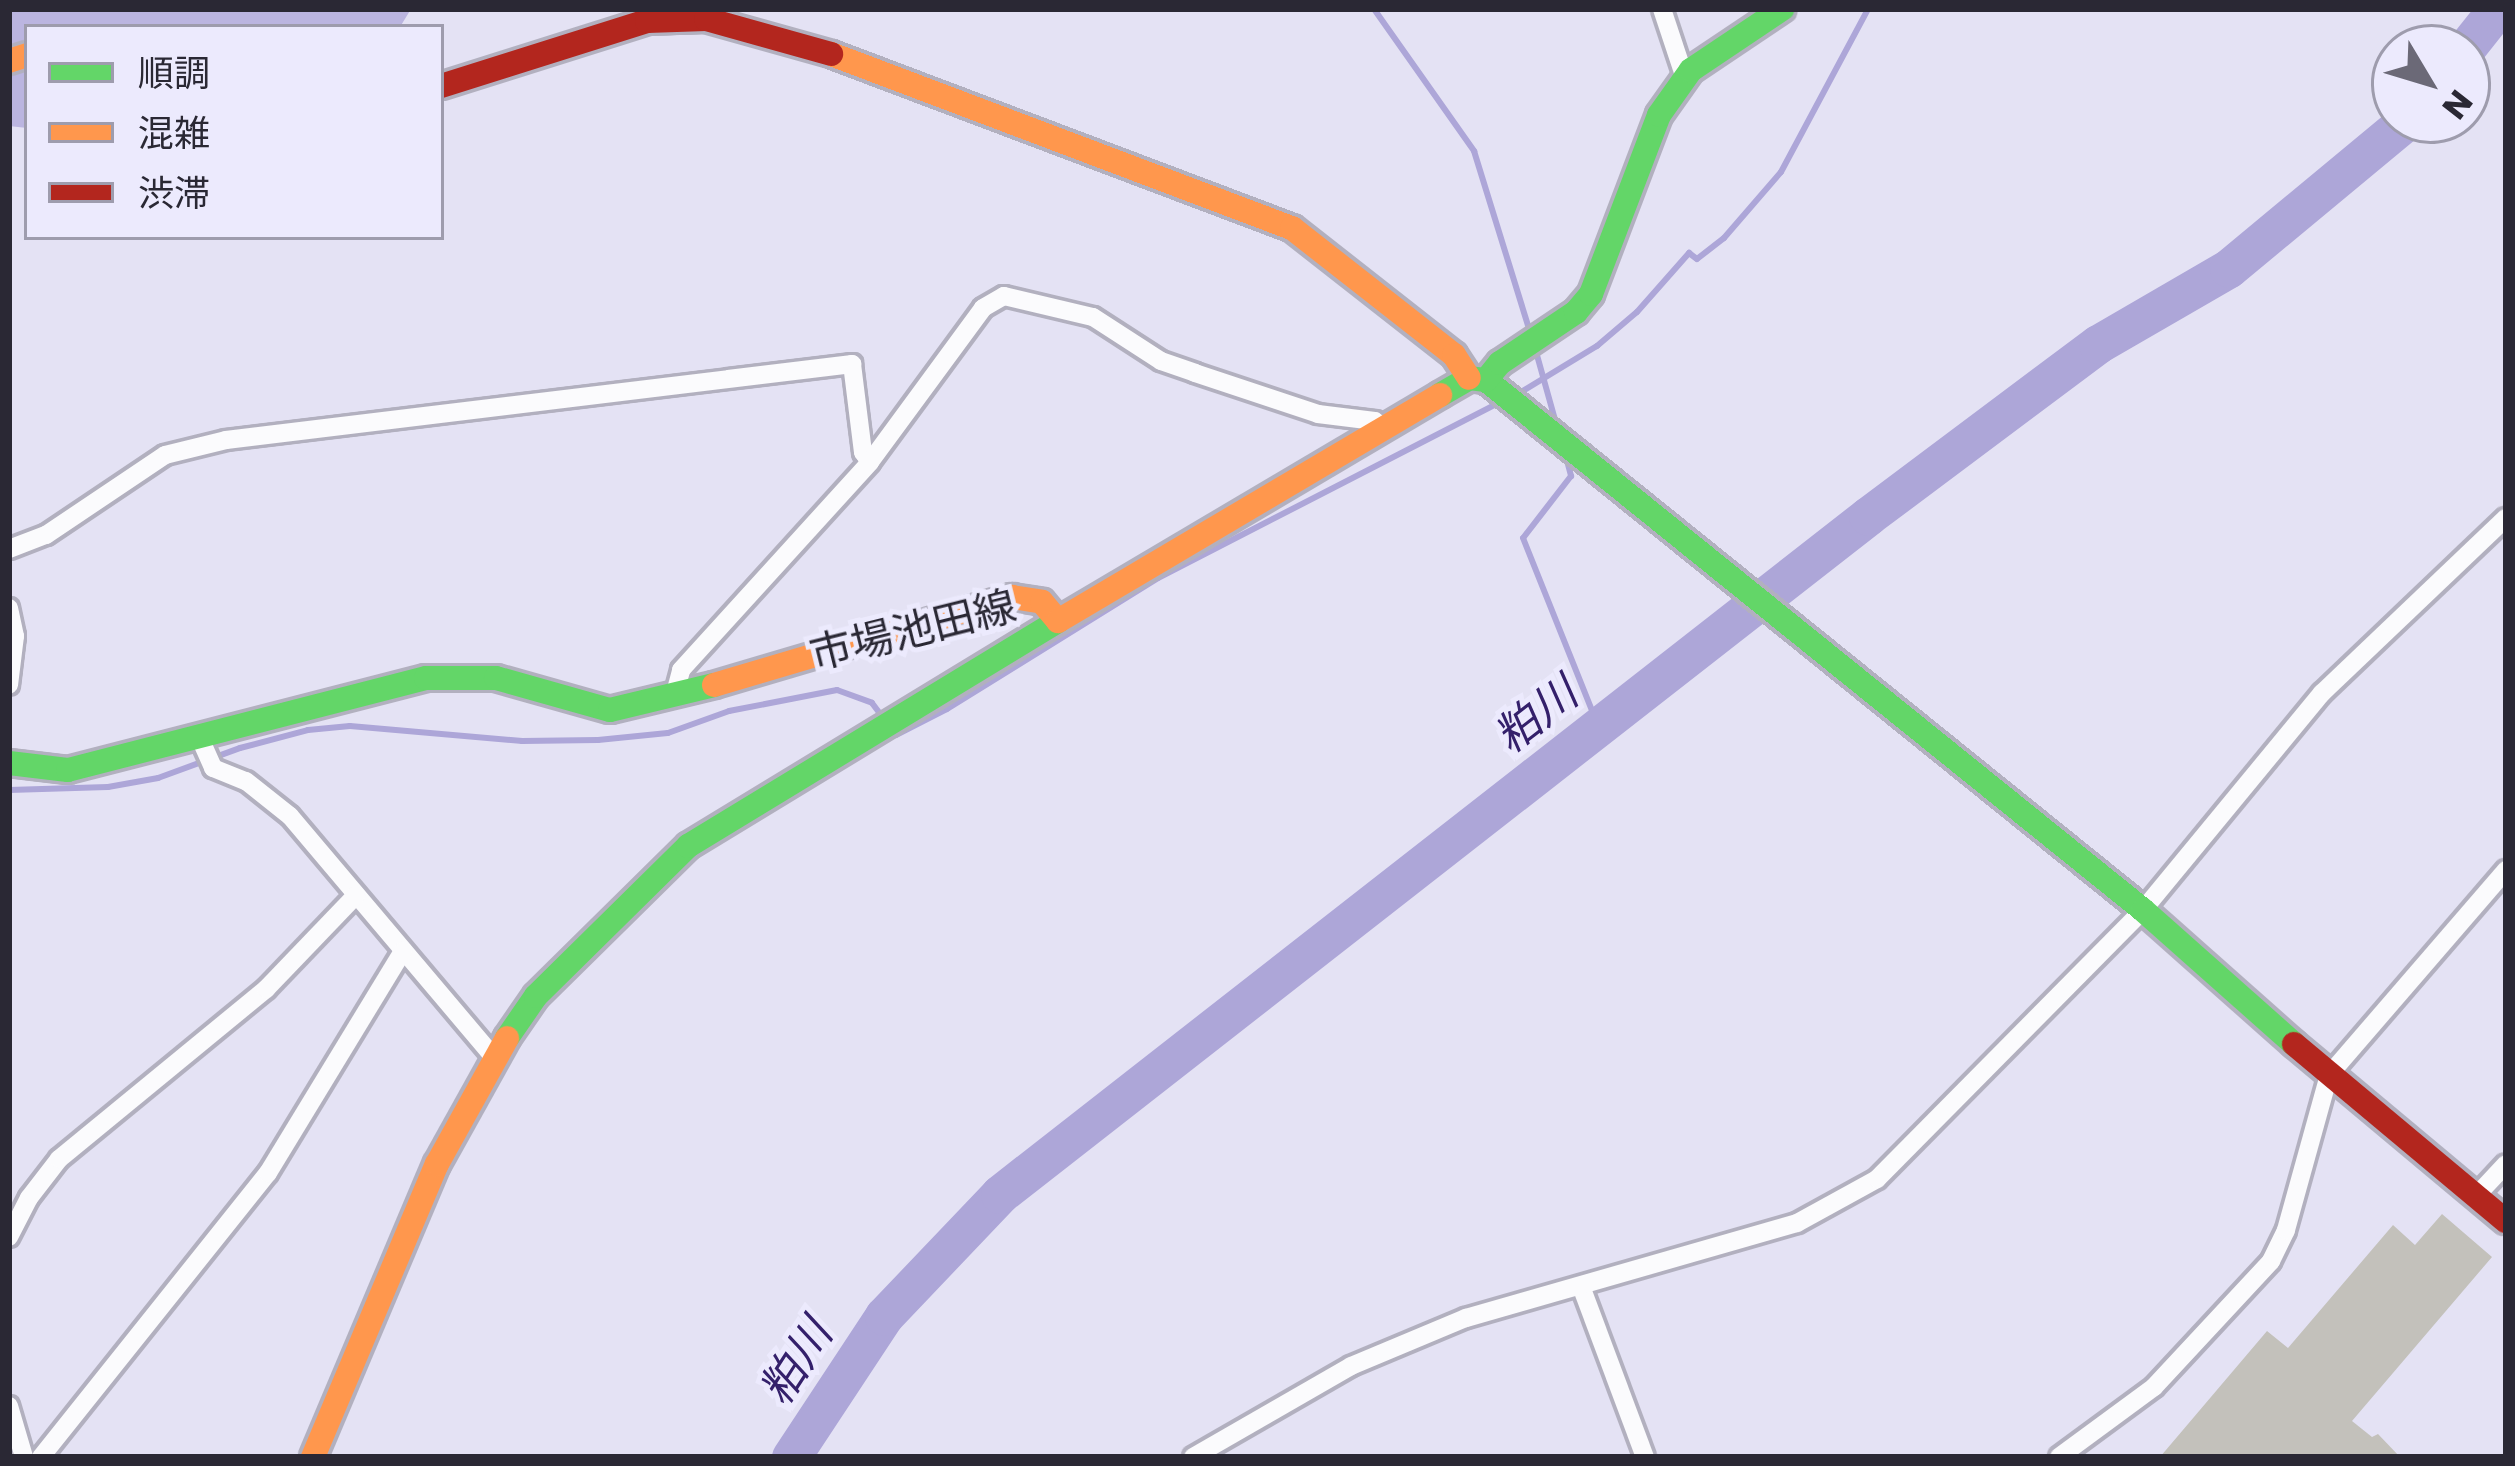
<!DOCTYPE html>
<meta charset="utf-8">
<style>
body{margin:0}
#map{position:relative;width:2515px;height:1466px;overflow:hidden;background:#e4e2f4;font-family:Poppins,"Noto Sans JP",sans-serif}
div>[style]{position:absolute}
.forest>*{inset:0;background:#bbb5e0}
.stream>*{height:6px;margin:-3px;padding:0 3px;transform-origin:3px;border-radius:3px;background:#ada6d8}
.river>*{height:39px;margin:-19.5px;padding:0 19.5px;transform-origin:19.5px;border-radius:19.5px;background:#ada6d8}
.building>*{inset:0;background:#c3c1bb}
.roads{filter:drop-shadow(3px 0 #b2b0bf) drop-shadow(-3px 0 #b2b0bf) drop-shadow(0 3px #b2b0bf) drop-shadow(0 -3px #b2b0bf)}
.street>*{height:18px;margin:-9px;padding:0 9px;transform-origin:9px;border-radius:9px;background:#fbfbfd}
.fast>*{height:24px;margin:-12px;padding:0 12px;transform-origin:12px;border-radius:12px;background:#63d668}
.slow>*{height:24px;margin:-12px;padding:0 12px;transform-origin:12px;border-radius:12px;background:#ff974d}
.jam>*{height:24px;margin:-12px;padding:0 12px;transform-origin:12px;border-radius:12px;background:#b3261e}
span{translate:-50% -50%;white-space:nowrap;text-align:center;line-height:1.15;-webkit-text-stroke:10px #eceafd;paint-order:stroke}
.street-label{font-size:42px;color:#2a2834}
.water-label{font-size:45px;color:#34206b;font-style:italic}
.frame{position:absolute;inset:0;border:12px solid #2a2834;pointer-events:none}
.legend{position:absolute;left:24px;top:24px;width:420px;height:216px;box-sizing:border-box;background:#eceafd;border:3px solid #9e9cad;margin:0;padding:15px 21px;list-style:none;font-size:36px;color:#2a2834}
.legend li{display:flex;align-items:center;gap:24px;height:60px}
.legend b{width:60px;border:3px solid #9e9cad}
.north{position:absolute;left:2371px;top:24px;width:120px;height:120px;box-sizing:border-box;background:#eceafd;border:3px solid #9e9cad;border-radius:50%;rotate:128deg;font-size:33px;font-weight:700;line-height:48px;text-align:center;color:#2a2834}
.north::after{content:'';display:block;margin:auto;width:42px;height:54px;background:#6b6977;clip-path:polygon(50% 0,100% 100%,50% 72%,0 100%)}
</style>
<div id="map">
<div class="forest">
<i style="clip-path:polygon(9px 9px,411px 9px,400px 27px,27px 27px,27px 128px,9px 126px)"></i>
</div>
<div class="stream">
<i style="left:1374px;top:9px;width:174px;rotate:54.8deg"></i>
<i style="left:1474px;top:151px;width:193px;rotate:72.8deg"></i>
<i style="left:1535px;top:348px;width:82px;rotate:74.4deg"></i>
<i style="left:1516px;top:395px;width:95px;rotate:-31.2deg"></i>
<i style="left:1597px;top:346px;width:52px;rotate:-40.4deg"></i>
<i style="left:1637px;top:312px;width:79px;rotate:-48.6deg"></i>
<i style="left:1689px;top:253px;width:10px;rotate:37deg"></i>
<i style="left:1697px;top:259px;width:34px;rotate:-38deg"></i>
<i style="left:1724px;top:238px;width:87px;rotate:-49.2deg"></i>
<i style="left:1781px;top:172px;width:185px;rotate:-61.9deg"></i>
<i style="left:1566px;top:457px;width:20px;rotate:75deg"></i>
<i style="left:1571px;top:476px;width:78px;rotate:127.7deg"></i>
<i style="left:1523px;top:538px;width:205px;rotate:68.2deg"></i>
<i style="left:892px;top:729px;width:7px;rotate:56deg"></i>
<i style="left:896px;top:735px;width:57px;rotate:-27deg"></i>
<i style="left:947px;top:709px;width:248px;rotate:-31.8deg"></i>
<i style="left:1158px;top:578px;width:389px;rotate:-27.2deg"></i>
<i style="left:9px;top:790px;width:99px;rotate:-1.7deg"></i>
<i style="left:108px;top:787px;width:51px;rotate:-10.2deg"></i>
<i style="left:158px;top:778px;width:87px;rotate:-20.1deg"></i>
<i style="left:240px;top:748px;width:70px;rotate:-14.8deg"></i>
<i style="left:308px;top:730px;width:42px;rotate:-5.4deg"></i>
<i style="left:350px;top:726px;width:173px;rotate:5deg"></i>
<i style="left:522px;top:741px;width:76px;rotate:-0.8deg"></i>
<i style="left:598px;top:740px;width:70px;rotate:-5.7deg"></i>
<i style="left:668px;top:733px;width:65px;rotate:-19.8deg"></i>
<i style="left:729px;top:711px;width:110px;rotate:-11deg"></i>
<i style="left:837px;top:690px;width:37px;rotate:20deg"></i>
<i style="left:872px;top:703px;width:20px;rotate:53deg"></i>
</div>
<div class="river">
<i style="left:2466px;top:48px;width:50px;rotate:-51.5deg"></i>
<i style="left:791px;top:1457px;width:169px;rotate:-56.6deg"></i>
<i style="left:884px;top:1316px;width:168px;rotate:-46.4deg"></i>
<i style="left:1000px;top:1194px;width:1101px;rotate:-37.99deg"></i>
<i style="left:1868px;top:516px;width:287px;rotate:-36.8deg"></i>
<i style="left:2098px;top:344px;width:151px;rotate:-30.1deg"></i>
<i style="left:2229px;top:268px;width:231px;rotate:-39.7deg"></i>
</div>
<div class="building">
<i style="clip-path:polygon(2442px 1214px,2492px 1257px,2352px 1421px,2372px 1437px,2378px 1434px,2400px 1457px,2160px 1457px,2267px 1331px,2288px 1348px,2393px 1225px,2415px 1245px)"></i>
</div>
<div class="roads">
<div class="street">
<i style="left:1662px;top:9px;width:73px;rotate:71.6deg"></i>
<i style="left:9px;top:549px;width:40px;rotate:-21deg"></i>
<i style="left:46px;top:535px;width:143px;rotate:-33.9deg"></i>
<i style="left:165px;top:455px;width:63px;rotate:-13.8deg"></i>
<i style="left:226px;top:440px;width:631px;rotate:-6.92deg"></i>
<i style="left:852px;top:364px;width:89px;rotate:82.9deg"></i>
<i style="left:863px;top:452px;width:12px;rotate:55deg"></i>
<i style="left:9px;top:608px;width:29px;rotate:78deg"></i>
<i style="left:15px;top:636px;width:49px;rotate:97deg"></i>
<i style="left:674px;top:697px;width:28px;rotate:-75deg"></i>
<i style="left:681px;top:670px;width:281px;rotate:-47.7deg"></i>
<i style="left:870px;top:462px;width:191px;rotate:-53.7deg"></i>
<i style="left:983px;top:308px;width:24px;rotate:-30deg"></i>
<i style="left:1004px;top:296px;width:91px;rotate:13.3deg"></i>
<i style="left:1093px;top:317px;width:81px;rotate:32.9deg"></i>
<i style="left:1161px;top:361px;width:36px;rotate:19deg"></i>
<i style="left:1195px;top:373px;width:130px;rotate:18.4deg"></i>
<i style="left:1318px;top:414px;width:57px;rotate:7deg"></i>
<i style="left:1375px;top:421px;width:11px;rotate:41deg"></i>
<i style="left:199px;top:736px;width:35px;rotate:66deg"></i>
<i style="left:213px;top:768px;width:35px;rotate:22deg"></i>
<i style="left:246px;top:781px;width:56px;rotate:38.5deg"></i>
<i style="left:290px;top:816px;width:316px;rotate:49.8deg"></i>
<i style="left:2477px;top:1195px;width:42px;rotate:-46.9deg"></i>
<i style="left:9px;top:1237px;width:44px;rotate:-62.9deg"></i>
<i style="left:29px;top:1198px;width:49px;rotate:-52.4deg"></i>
<i style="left:59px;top:1159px;width:268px;rotate:-39.4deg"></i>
<i style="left:266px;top:989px;width:130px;rotate:-46.2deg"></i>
<i style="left:1581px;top:1286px;width:183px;rotate:69.5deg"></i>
<i style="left:9px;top:1406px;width:53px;rotate:73.6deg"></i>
<i style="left:41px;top:1457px;width:364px;rotate:-51.4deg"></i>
<i style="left:268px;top:1173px;width:260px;rotate:-58.7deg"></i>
<i style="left:1193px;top:1457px;width:182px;rotate:-29.9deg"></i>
<i style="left:1351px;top:1366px;width:125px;rotate:-22.7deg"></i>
<i style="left:1466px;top:1318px;width:344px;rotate:-16deg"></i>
<i style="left:1797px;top:1223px;width:91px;rotate:-28.8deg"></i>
<i style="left:1877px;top:1179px;width:378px;rotate:-45.3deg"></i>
<i style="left:2143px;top:910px;width:281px;rotate:-50.5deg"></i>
<i style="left:2322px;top:693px;width:254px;rotate:-43.6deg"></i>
<i style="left:2059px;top:1457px;width:118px;rotate:-36.4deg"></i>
<i style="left:2154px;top:1387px;width:172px;rotate:-47.1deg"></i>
<i style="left:2271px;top:1261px;width:34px;rotate:-64deg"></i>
<i style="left:2286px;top:1230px;width:161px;rotate:-74.5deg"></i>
<i style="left:2329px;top:1075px;width:271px;rotate:-49.2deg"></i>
</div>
<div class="fast">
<i style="left:1486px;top:380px;width:844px;rotate:38.89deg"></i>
<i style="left:2143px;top:910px;width:202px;rotate:41.6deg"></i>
<i style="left:1440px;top:395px;width:34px;rotate:-30deg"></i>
<i style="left:1469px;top:378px;width:17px;rotate:7deg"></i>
<i style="left:1486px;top:380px;width:22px;rotate:-51deg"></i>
<i style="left:1500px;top:363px;width:92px;rotate:-33.9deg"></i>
<i style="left:1576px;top:312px;width:23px;rotate:-50deg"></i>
<i style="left:1591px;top:294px;width:191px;rotate:-69.2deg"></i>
<i style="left:1659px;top:115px;width:55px;rotate:-54.6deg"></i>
<i style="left:1691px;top:70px;width:110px;rotate:-33.8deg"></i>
<i style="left:9px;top:763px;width:59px;rotate:6.8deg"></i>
<i style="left:68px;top:770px;width:370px;rotate:-14.4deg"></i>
<i style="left:426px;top:678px;width:70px"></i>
<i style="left:496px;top:678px;width:118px;rotate:15.7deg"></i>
<i style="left:610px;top:710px;width:107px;rotate:-13.5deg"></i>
<i style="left:507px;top:1038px;width:51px;rotate:-55.4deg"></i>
<i style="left:536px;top:996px;width:214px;rotate:-44.6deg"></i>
<i style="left:688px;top:846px;width:433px;rotate:-31.3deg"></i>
</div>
<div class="slow">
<i style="left:831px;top:54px;width:493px;rotate:20.7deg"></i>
<i style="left:1292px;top:228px;width:206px;rotate:38.1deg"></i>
<i style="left:1454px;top:355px;width:27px;rotate:57deg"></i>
<i style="left:9px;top:61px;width:19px;rotate:-18deg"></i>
<i style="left:714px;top:685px;width:311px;rotate:-16.5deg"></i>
<i style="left:1012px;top:597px;width:30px;rotate:9deg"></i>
<i style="left:1042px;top:602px;width:25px;rotate:50deg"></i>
<i style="left:1058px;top:621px;width:444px;rotate:-30.6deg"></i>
<i style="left:313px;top:1457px;width:318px;rotate:-67.1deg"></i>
<i style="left:437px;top:1164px;width:144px;rotate:-60.9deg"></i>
</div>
<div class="jam">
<i style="left:441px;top:86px;width:216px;rotate:-17.5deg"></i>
<i style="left:647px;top:21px;width:59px;rotate:-1.9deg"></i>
<i style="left:706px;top:19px;width:130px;rotate:15.6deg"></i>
<i style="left:2294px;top:1044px;width:276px;rotate:39.9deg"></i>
</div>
</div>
<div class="street-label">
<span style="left:913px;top:631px;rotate:-14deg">市場池田線</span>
</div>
<div class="water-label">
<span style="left:1536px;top:715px;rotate:-38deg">粕川</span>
<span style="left:796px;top:1362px;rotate:-57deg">粕川</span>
</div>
<div class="frame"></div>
<ul class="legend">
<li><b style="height:15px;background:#63d668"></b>順調</li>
<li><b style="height:15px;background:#ff974d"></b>混雑</li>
<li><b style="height:15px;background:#b3261e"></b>渋滞</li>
</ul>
<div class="north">N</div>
</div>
